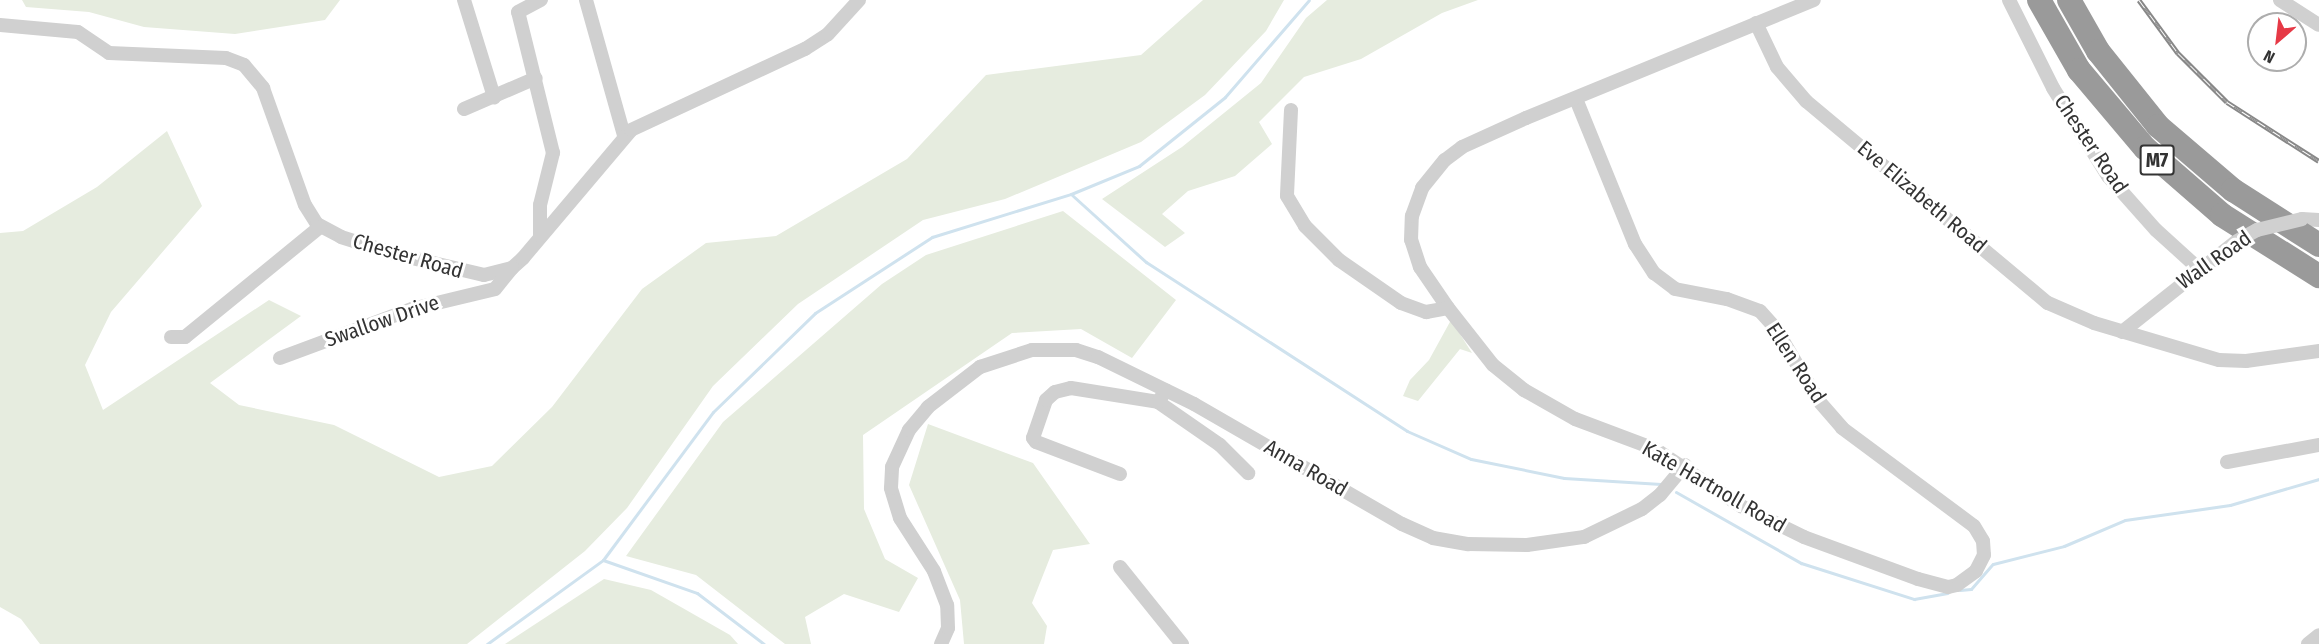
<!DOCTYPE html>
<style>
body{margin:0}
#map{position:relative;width:2319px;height:644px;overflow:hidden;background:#fff;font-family:"Fira Sans Condensed",sans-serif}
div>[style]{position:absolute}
.green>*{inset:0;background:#e6ecdf}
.stream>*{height:3px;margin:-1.5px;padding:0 1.5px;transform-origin:1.5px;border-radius:1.5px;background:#cfe2ee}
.street>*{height:14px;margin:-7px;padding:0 7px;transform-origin:7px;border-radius:7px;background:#d0d0d0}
.highway>*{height:24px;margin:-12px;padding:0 12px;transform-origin:12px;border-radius:12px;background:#9a9a9a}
.rail>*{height:5px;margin-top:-2.5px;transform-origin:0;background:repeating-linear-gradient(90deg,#fff 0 9px,#888 0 18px);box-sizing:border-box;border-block:2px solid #888}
.street-bridge>*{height:14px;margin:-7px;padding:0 7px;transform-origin:7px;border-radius:7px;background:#d0d0d0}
span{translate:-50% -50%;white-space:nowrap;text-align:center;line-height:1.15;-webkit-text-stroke:6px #fff;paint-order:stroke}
.shield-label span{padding:2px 4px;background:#fff;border:2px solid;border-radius:4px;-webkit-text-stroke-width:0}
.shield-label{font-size:20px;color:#333;font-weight:700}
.street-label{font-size:21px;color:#333}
.north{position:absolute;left:2247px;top:12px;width:60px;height:60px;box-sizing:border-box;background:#fff;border:2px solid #adadad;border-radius:50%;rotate:208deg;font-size:16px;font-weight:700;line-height:24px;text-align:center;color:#333}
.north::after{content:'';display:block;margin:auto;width:21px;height:27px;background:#e63946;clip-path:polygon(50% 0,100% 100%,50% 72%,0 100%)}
</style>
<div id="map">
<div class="green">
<i style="clip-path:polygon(22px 0,340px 0,325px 20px,235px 34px,144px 27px,89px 12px,26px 7px)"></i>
<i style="clip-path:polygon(1203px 0,1284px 0,1266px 31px,1205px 95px,1141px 142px,1005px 199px,923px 220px,798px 304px,713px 386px,627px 508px,585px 551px,467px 644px,40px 644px,21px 619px,0 607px,0 233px,23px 231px,97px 187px,167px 131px,202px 206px,111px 312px,85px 365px,103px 410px,269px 300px,301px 316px,210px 383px,239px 405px,334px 425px,439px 477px,492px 466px,552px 407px,642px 289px,706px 243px,776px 236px,907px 159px,986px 75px,1141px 55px)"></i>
<i style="clip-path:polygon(1327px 0,1478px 0,1442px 13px,1361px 59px,1304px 77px,1259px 122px,1272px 144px,1235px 176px,1188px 191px,1162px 214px,1185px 233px,1165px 247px,1102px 199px,1182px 147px,1261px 83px,1306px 18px)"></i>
<i style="clip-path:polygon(1063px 211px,1176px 300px,1132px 358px,1081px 329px,1012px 333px,863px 435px,864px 509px,885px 559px,918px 578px,899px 612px,844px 594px,805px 617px,811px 644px,785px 644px,696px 575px,626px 556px,723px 422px,882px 284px,926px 255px)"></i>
<i style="clip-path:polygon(1451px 320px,1472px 353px,1460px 349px,1418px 401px,1403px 396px,1410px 380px,1429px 360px)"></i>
<i style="clip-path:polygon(928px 424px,1033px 463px,1090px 544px,1053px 550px,1032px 603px,1047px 626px,1044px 644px,964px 644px,960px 600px,909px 485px)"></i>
<i style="clip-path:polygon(604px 579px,651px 590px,730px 635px,738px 644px,505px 644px)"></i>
</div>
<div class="stream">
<i style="left:1072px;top:195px;width:100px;rotate:42.2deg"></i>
<i style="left:1146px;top:262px;width:311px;rotate:32.9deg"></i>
<i style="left:1407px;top:431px;width:70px;rotate:23.6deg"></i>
<i style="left:1471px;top:459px;width:95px;rotate:11.5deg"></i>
<i style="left:1564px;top:478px;width:97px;rotate:3.5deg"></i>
<i style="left:1676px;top:492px;width:144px;rotate:29.6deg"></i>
<i style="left:1801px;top:563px;width:119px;rotate:17.7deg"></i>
<i style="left:1914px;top:599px;width:34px;rotate:-10deg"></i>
<i style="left:603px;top:560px;width:100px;rotate:19.3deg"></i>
<i style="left:697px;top:593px;width:84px;rotate:37.3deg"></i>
<i style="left:1960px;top:590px;width:11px;rotate:-5deg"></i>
<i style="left:1971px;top:589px;width:33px;rotate:-49deg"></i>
<i style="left:1993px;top:564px;width:73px;rotate:-14.2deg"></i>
<i style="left:2064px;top:546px;width:66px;rotate:-23.1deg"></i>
<i style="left:2125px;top:520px;width:106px;rotate:-8.1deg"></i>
<i style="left:2230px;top:505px;width:93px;rotate:-16.3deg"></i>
<i style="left:487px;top:644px;width:143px;rotate:-35.9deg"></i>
<i style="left:603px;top:560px;width:184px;rotate:-53.4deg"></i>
<i style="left:713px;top:412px;width:142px;rotate:-44.1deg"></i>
<i style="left:815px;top:313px;width:140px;rotate:-33deg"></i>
<i style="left:932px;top:237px;width:145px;rotate:-17.2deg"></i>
<i style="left:1071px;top:194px;width:74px;rotate:-22.4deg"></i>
<i style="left:1139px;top:166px;width:110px;rotate:-38.7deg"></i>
<i style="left:1225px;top:97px;width:128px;rotate:-49.1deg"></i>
</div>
<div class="street">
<i style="left:464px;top:0;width:102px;rotate:72.8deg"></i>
<i style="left:586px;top:0;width:140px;rotate:74.3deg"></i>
<i style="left:2009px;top:0;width:98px;rotate:63.4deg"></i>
<i style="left:2053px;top:88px;width:104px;rotate:58deg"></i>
<i style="left:2108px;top:176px;width:72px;rotate:48.4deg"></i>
<i style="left:2156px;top:230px;width:58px;rotate:42.2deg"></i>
<i style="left:2280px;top:0;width:46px;rotate:32.7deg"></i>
<i style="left:1756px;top:23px;width:49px;rotate:64.5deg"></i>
<i style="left:1777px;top:67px;width:45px;rotate:49.5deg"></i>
<i style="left:1806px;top:101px;width:315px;rotate:39.9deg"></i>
<i style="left:2048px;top:303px;width:50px;rotate:23.5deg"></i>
<i style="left:2094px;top:323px;width:130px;rotate:16.5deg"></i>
<i style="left:2219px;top:360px;width:27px;rotate:2deg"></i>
<i style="left:2246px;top:361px;width:74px;rotate:-7.8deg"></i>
<i style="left:0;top:25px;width:78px;rotate:5.1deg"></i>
<i style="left:78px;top:32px;width:37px;rotate:34deg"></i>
<i style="left:109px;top:53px;width:117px;rotate:2.4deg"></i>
<i style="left:226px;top:58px;width:19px;rotate:21deg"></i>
<i style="left:244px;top:65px;width:30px;rotate:50deg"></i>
<i style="left:263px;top:88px;width:124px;rotate:70.3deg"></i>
<i style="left:305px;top:205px;width:22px;rotate:58deg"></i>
<i style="left:317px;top:224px;width:27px;rotate:28deg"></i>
<i style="left:341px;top:237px;width:57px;rotate:17.5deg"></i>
<i style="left:395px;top:254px;width:91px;rotate:13.3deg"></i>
<i style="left:484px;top:275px;width:29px;rotate:-14deg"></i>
<i style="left:512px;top:268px;width:15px;rotate:-42deg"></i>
<i style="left:523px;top:258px;width:167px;rotate:-49.8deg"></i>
<i style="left:631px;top:130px;width:192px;rotate:-25deg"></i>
<i style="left:805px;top:49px;width:27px;rotate:-33deg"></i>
<i style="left:828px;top:34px;width:46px;rotate:-47.6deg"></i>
<i style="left:1576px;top:99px;width:157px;rotate:67.9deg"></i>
<i style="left:1635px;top:244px;width:35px;rotate:57deg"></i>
<i style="left:1654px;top:273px;width:26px;rotate:37deg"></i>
<i style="left:1675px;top:289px;width:53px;rotate:10.9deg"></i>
<i style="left:1727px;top:299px;width:35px;rotate:20deg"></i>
<i style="left:1760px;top:311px;width:24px;rotate:48deg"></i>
<i style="left:1776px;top:329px;width:82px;rotate:59.4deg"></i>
<i style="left:1818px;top:400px;width:37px;rotate:49deg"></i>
<i style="left:1842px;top:428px;width:164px;rotate:36.6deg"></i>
<i style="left:1974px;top:526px;width:17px;rotate:59deg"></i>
<i style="left:1983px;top:541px;width:14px;rotate:86deg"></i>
<i style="left:1984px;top:555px;width:18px;rotate:117deg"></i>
<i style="left:1976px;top:571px;width:24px;rotate:144deg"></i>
<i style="left:1957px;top:585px;width:9px;rotate:167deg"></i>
<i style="left:1948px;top:587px;width:31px;rotate:-165deg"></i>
<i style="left:1918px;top:579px;width:121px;rotate:-159.8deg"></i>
<i style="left:1804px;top:537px;width:70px;rotate:-153.8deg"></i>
<i style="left:1741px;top:506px;width:103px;rotate:-146.5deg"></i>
<i style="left:1655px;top:449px;width:85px;rotate:-159.4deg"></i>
<i style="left:1575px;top:419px;width:59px;rotate:-150.4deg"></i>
<i style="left:1524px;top:390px;width:40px;rotate:-141deg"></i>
<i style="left:1493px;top:365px;width:73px;rotate:-128.3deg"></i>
<i style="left:1448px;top:308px;width:50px;rotate:-124.3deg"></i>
<i style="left:1420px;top:267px;width:28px;rotate:-108deg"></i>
<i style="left:1411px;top:240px;width:24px;rotate:-88deg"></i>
<i style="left:1412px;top:216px;width:30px;rotate:-70deg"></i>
<i style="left:1422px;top:188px;width:36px;rotate:-51deg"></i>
<i style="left:1445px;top:160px;width:21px;rotate:-37deg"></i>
<i style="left:1462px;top:147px;width:70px;rotate:-24.4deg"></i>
<i style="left:1526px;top:118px;width:311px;rotate:-22.3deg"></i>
<i style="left:464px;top:109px;width:78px;rotate:-23.3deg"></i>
<i style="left:1291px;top:110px;width:86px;rotate:92.7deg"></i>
<i style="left:1287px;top:196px;width:35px;rotate:59deg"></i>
<i style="left:1305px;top:226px;width:48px;rotate:45deg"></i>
<i style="left:1339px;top:260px;width:75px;rotate:34.7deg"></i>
<i style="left:1401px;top:303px;width:27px;rotate:20deg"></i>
<i style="left:1426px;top:312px;width:22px;rotate:-10deg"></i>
<i style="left:2302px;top:219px;width:17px;rotate:3deg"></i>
<i style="left:540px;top:236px;width:31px;rotate:-90deg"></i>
<i style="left:540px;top:205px;width:54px;rotate:-76deg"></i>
<i style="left:553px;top:153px;width:145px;rotate:-103.9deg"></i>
<i style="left:518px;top:12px;width:26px;rotate:-28deg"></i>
<i style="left:2122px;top:332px;width:147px;rotate:-38.4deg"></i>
<i style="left:171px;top:337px;width:14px"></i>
<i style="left:185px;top:337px;width:174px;rotate:-39.2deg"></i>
<i style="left:280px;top:358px;width:141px;rotate:-20.4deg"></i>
<i style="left:412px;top:309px;width:85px;rotate:-13.5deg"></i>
<i style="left:495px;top:289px;width:27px;rotate:-51deg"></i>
<i style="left:1158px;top:402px;width:75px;rotate:34.7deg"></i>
<i style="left:1220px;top:445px;width:40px;rotate:45deg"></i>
<i style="left:2227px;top:462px;width:94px;rotate:-10.5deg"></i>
<i style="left:1120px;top:474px;width:90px;rotate:-159.1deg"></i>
<i style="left:1036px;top:442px;width:5px;rotate:-127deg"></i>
<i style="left:1033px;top:438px;width:40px;rotate:-71.1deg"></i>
<i style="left:1046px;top:400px;width:12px;rotate:-42deg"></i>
<i style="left:1055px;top:392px;width:16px;rotate:-14deg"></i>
<i style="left:1071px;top:388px;width:88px;rotate:9.1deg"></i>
<i style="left:1158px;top:402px;width:14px;rotate:-56deg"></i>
<i style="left:1120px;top:567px;width:99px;rotate:51.2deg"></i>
<i style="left:941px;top:644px;width:17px;rotate:-66deg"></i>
<i style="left:948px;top:628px;width:23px;rotate:-92deg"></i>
<i style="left:947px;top:605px;width:36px;rotate:-111deg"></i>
<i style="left:934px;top:571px;width:63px;rotate:-122.7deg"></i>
<i style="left:900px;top:518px;width:31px;rotate:-107deg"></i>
<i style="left:891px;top:488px;width:21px;rotate:-87deg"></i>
<i style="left:892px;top:467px;width:41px;rotate:-65.3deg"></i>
<i style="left:909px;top:430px;width:30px;rotate:-50deg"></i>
<i style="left:928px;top:407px;width:66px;rotate:-37.6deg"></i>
<i style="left:980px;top:367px;width:55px;rotate:-18.1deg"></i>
<i style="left:1032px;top:350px;width:44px"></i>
<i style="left:1076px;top:350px;width:23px;rotate:18deg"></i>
<i style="left:1098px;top:357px;width:107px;rotate:26.1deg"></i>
<i style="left:1194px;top:404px;width:240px;rotate:30deg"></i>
<i style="left:1402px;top:524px;width:34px;rotate:24deg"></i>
<i style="left:1433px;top:538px;width:36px;rotate:10deg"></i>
<i style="left:1468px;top:544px;width:59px;rotate:1deg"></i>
<i style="left:1527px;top:545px;width:58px;rotate:-8deg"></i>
<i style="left:1584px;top:537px;width:64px;rotate:-25.8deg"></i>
<i style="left:1642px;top:509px;width:23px;rotate:-38deg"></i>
<i style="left:1660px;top:495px;width:39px;rotate:-50deg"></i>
<i style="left:2308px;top:644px;width:14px;rotate:-39deg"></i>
</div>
<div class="highway">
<i style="left:2039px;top:0;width:81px;rotate:60.3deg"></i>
<i style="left:2079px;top:70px;width:102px;rotate:49.8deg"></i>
<i style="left:2145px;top:148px;width:102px;rotate:41deg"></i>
<i style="left:2222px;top:215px;width:115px;rotate:32.2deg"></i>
<i style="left:2069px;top:0;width:59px;rotate:60.4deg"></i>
<i style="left:2098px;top:51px;width:96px;rotate:51.3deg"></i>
<i style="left:2158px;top:126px;width:99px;rotate:40.5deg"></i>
<i style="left:2233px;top:190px;width:102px;rotate:32.6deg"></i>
</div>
<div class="rail">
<i style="left:2139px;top:0;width:66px;rotate:53.7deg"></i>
<i style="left:2178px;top:53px;width:69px;rotate:45deg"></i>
<i style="left:2227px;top:102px;width:109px;rotate:32.7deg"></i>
</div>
<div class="street-bridge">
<i style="left:2237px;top:241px;width:23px;rotate:-29deg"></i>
<i style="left:2257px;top:230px;width:46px;rotate:-13.7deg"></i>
</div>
<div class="shield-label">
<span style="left:2157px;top:160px">M7</span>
</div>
<div class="street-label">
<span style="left:2091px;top:144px;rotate:56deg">Chester Road</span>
<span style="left:1922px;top:197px;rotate:40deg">Eve Elizabeth Road</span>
<span style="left:408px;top:256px;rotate:16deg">Chester Road</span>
<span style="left:2214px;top:260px;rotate:-35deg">Wall Road</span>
<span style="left:382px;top:321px;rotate:-19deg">Swallow Drive</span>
<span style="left:1796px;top:363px;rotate:57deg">Ellen Road</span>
<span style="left:1306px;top:468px;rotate:30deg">Anna Road</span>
<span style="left:1714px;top:487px;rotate:30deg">Kate Hartnoll Road</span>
</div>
<div class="north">N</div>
</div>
